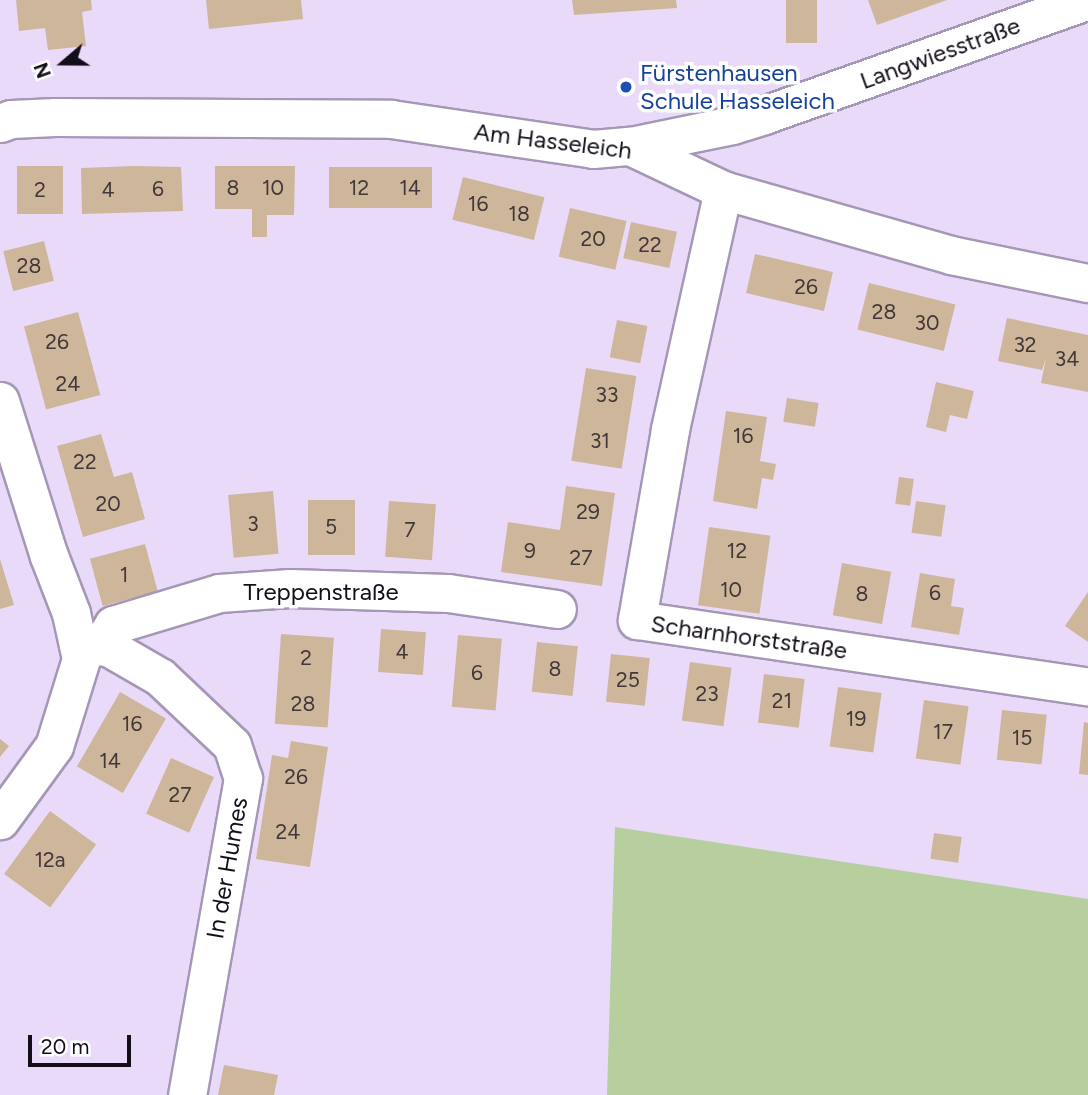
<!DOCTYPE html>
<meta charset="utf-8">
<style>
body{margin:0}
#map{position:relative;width:1088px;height:1095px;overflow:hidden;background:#e9dafa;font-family:Figtree,sans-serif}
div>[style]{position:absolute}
.green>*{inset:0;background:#b7ce9e}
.building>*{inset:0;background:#ceb69a;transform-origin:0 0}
.roads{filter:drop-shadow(2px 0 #a597b6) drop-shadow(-2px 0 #a597b6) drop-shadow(0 2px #a597b6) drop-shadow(0 -2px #a597b6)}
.street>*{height:37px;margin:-18.5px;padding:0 18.5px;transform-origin:18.5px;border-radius:18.5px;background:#fff}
.dots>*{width:19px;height:19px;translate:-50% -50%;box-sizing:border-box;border:4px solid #fff;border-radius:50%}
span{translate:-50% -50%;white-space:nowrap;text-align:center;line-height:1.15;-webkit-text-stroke:7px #fff;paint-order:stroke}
.number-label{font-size:21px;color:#423839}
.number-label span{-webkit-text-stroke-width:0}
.street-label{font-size:24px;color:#140e19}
.transit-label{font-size:24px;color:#164399}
.left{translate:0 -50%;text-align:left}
.north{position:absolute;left:28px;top:28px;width:70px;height:70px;-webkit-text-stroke:5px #fff;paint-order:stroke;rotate:250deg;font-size:19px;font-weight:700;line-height:28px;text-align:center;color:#140e19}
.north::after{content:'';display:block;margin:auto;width:24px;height:32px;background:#140e19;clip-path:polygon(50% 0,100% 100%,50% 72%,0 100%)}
.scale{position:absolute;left:28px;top:1035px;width:103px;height:32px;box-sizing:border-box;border:4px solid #140e19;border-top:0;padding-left:9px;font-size:21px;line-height:24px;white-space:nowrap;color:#140e19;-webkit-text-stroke:5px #fff;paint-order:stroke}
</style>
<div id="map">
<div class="green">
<i style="clip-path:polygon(615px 827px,1088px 899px,1088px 1095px,607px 1095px)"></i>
</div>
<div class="building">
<i style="clip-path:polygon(16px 0,91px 0,92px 10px,82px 12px,86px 46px,48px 50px,45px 28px,19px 31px)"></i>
<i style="clip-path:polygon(206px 0,301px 0,303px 19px,209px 29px)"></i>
<i style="clip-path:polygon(572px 0,676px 0,677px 8px,574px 15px)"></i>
<i style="left:786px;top:0;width:31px;height:43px"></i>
<i style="clip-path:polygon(868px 0,947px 0,877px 25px)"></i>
<i style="left:17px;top:166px;width:46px;height:48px"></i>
<i style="clip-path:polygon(134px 166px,181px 167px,183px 211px,82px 214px,81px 168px)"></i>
<i style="clip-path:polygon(215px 166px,295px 166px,294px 215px,267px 215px,267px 237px,252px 237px,252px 209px,215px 209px)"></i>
<i style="left:432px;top:167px;width:41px;height:103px;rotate:90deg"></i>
<i style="left:463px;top:177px;width:84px;height:44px;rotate:14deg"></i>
<i style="left:570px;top:208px;width:58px;height:50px;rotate:13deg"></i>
<i style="left:631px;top:222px;width:47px;height:37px;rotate:12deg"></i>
<i style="left:44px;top:241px;width:41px;height:42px;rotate:76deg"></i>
<i style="left:755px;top:254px;width:80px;height:40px;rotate:13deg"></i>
<i style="left:869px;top:283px;width:89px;height:48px;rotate:14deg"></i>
<i style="left:78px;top:312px;width:86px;height:56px;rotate:75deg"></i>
<i style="clip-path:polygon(1007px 318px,1088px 335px,1088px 392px,1041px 383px,1046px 358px,1042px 370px,998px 361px)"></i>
<i style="left:617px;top:320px;width:31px;height:38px;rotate:11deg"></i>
<i style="left:586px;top:368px;width:51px;height:94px;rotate:9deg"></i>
<i style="clip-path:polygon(936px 382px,974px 391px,967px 419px,950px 415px,946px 432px,926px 427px)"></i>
<i style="left:787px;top:398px;width:32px;height:24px;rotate:9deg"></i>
<i style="clip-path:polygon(726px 411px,767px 417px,760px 461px,776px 464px,773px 480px,762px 478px,757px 509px,713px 501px)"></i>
<i style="clip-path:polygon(101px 434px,114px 477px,132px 472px,145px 519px,83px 537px,57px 446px)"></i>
<i style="left:899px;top:477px;width:15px;height:27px;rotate:8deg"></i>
<i style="clip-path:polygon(566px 486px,615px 493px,602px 586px,501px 572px,508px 522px,560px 530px)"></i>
<i style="left:273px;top:491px;width:63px;height:45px;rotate:85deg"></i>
<i style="left:308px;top:500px;width:47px;height:55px"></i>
<i style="left:389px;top:501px;width:47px;height:56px;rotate:4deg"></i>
<i style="left:916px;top:501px;width:30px;height:32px;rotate:8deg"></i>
<i style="left:709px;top:527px;width:62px;height:79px;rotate:8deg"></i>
<i style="left:145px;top:544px;width:49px;height:57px;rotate:75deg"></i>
<i style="clip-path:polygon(0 559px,14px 605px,0 609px)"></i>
<i style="left:842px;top:563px;width:50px;height:53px;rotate:10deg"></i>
<i style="clip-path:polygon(920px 573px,955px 579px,951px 606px,964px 608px,959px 635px,911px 627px)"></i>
<i style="clip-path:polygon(1088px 592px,1088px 642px,1065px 626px)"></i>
<i style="left:381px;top:629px;width:45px;height:43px;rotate:4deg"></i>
<i style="left:281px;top:634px;width:53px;height:90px;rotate:4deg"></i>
<i style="left:458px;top:635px;width:44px;height:72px;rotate:5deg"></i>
<i style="left:537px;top:642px;width:41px;height:50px;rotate:6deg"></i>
<i style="left:611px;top:654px;width:39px;height:48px;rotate:6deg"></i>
<i style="left:690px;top:662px;width:42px;height:59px;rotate:8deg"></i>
<i style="left:764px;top:674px;width:41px;height:49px;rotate:7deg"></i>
<i style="left:838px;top:687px;width:44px;height:60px;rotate:8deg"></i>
<i style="left:120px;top:692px;width:53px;height:86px;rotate:30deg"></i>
<i style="left:924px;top:700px;width:45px;height:59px;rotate:8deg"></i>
<i style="left:1002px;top:710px;width:45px;height:50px;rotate:6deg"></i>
<i style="clip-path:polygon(1084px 722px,1088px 723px,1088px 775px,1079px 774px)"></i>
<i style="clip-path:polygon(0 739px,9px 746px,0 757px)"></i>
<i style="clip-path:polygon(291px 741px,328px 747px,310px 867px,256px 859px,272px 755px,288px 758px)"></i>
<i style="left:171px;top:758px;width:47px;height:61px;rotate:24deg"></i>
<i style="left:50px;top:811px;width:57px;height:78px;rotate:36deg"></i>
<i style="left:934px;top:833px;width:28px;height:26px;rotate:8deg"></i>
<i style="clip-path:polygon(224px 1065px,278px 1075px,274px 1095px,218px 1095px)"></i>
</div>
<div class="roads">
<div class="street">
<i style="left:0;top:123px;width:12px;rotate:-20deg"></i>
<i style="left:11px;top:119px;width:44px;rotate:-2.6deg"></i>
<i style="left:55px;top:117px;width:336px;rotate:0.3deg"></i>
<i style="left:391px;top:119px;width:204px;rotate:8.4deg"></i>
<i style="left:593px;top:149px;width:37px;rotate:-5deg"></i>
<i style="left:630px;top:146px;width:103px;rotate:25.3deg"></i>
<i style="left:723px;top:190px;width:237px;rotate:15.9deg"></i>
<i style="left:951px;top:255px;width:140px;rotate:11.6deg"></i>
<i style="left:630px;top:146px;width:104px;rotate:-11.6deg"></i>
<i style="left:732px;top:125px;width:34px;rotate:-17deg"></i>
<i style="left:764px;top:115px;width:344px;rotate:-19.5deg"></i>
<i style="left:723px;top:190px;width:246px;rotate:102.5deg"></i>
<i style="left:670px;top:430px;width:193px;rotate:99.9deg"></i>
<i style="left:637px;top:620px;width:456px;rotate:8.4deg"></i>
<i style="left:0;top:401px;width:163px;rotate:72.5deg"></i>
<i style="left:49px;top:556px;width:61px;rotate:68.9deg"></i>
<i style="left:71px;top:613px;width:47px;rotate:77.7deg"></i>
<i style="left:81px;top:659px;width:91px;rotate:107.2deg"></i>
<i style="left:54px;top:746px;width:92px;rotate:126.1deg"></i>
<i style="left:78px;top:644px;width:30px;rotate:6deg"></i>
<i style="left:108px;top:647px;width:60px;rotate:30deg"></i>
<i style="left:160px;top:677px;width:99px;rotate:43.4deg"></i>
<i style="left:232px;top:745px;width:35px;rotate:72deg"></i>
<i style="left:243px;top:778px;width:322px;rotate:100deg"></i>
<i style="left:100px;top:646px;width:25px;rotate:-58deg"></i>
<i style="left:113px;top:625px;width:111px;rotate:-16.8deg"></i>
<i style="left:219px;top:593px;width:71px;rotate:-4deg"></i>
<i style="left:290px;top:588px;width:158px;rotate:1.8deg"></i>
<i style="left:448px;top:593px;width:110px;rotate:8.4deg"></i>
</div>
</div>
<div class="dots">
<i style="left:626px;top:87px;background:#1a4fb4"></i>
</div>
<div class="number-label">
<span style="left:233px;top:188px">8</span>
<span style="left:273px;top:188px">10</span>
<span style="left:359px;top:188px">12</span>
<span style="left:410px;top:188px">14</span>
<span style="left:158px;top:189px">6</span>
<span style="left:40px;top:190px">2</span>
<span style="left:108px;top:190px">4</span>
<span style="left:478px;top:204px">16</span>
<span style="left:519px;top:214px">18</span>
<span style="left:593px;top:239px">20</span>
<span style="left:650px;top:245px">22</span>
<span style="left:29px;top:266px">28</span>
<span style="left:806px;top:287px">26</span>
<span style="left:884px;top:312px">28</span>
<span style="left:927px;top:323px">30</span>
<span style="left:57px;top:342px">26</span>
<span style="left:1025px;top:345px">32</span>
<span style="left:1067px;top:359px">34</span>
<span style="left:68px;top:384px">24</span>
<span style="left:607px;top:395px">33</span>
<span style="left:743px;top:436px">16</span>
<span style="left:600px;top:441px">31</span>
<span style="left:85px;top:462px">22</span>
<span style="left:108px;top:504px">20</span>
<span style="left:588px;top:512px">29</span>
<span style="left:253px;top:524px">3</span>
<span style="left:331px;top:527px">5</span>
<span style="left:410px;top:530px">7</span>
<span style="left:530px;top:551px">9</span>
<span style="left:737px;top:551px">12</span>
<span style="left:581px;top:558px">27</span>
<span style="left:124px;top:575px">1</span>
<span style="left:731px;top:590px">10</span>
<span style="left:935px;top:593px">6</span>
<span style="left:862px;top:594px">8</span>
<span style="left:402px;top:652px">4</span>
<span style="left:306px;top:658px">2</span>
<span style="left:555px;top:669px">8</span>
<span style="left:477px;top:673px">6</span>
<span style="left:628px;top:680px">25</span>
<span style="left:707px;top:694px">23</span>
<span style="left:782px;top:701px">21</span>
<span style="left:303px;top:704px">28</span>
<span style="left:856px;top:719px">19</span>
<span style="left:132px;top:724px">16</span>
<span style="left:943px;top:732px">17</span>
<span style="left:1022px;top:738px">15</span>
<span style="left:110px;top:761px">14</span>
<span style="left:296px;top:777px">26</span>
<span style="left:180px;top:795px">27</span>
<span style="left:288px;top:832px">24</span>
<span style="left:50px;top:860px">12a</span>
</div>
<div class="street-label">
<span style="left:940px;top:53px;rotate:-20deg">Langwiesstraße</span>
<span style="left:553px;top:141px;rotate:7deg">Am Hasseleich</span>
<span style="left:321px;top:592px">Treppenstraße</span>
<span style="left:749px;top:637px;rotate:8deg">Scharnhorststraße</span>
<span style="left:227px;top:868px;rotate:-80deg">In der Humes</span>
</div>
<div class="transit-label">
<span class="left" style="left:640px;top:87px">Fürstenhausen<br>Schule Hasseleich</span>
</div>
<div class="north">N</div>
<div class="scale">20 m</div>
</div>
